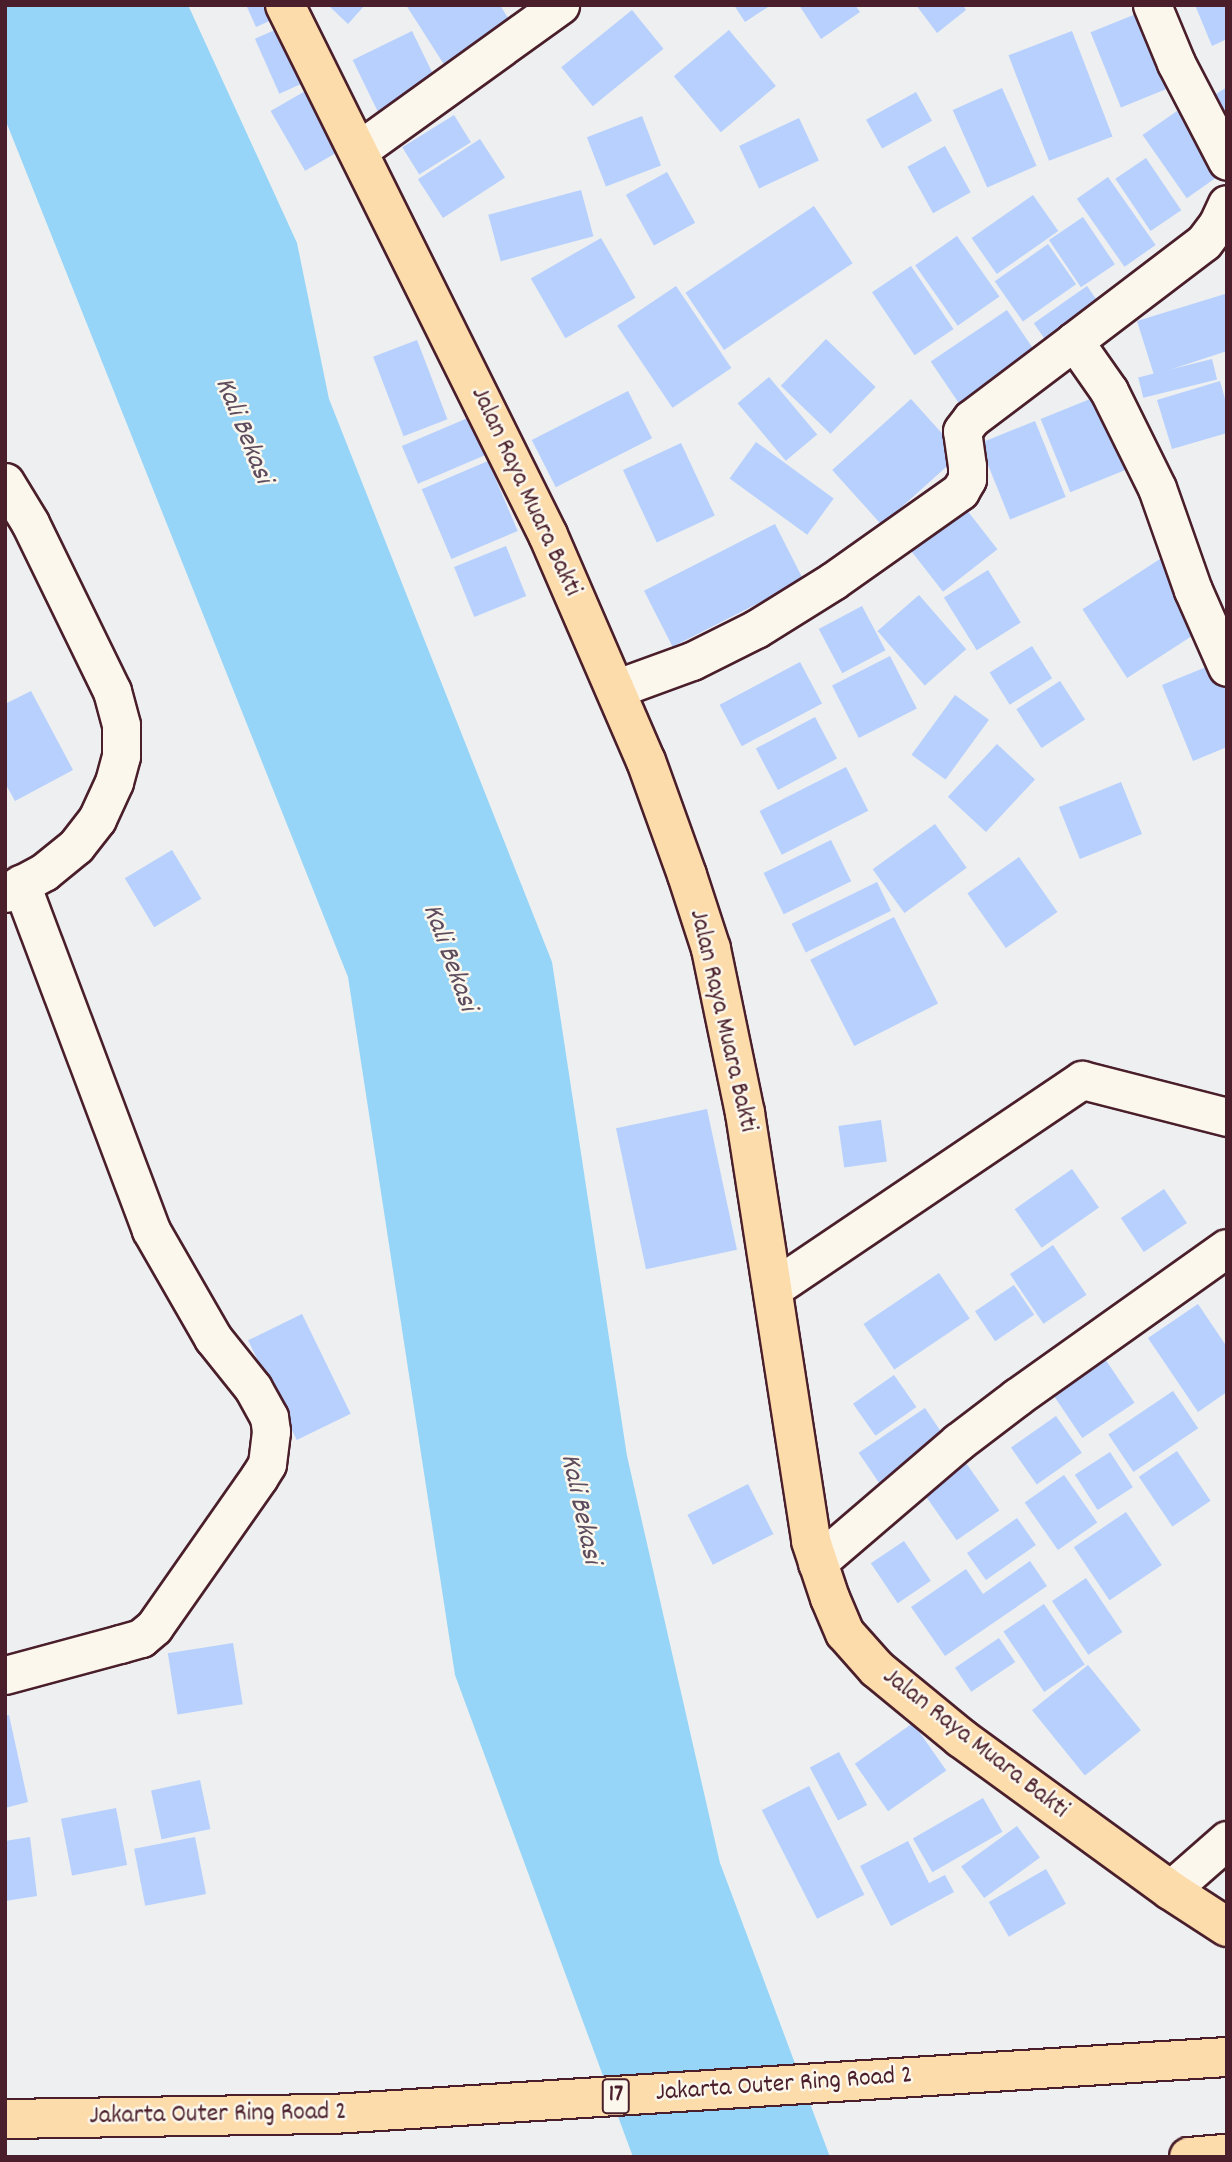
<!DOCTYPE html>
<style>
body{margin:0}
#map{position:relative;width:1232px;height:2162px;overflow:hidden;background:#edeff0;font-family:Dekko,sans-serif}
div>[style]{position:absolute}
.water>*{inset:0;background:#96d5f7}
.building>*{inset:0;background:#b7d0fe;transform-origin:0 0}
.roads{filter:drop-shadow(2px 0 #4a1f2b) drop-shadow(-2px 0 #4a1f2b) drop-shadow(0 2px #4a1f2b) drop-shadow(0 -2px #4a1f2b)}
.street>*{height:37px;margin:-18.5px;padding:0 18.5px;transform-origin:18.5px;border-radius:18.5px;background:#fbf7ec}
.primary>*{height:38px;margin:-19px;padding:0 19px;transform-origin:19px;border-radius:19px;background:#fddcac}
.highway>*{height:38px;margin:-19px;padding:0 19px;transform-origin:19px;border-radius:19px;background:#fddcac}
span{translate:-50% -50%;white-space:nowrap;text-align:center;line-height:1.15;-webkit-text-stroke:5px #fbf7ec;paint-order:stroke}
.shield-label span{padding:2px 5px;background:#fbf7ec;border:2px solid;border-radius:5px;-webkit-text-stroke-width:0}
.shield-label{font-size:24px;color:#4a1f2b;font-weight:700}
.street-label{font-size:26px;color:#4a1f2b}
.water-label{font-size:28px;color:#5d4c5e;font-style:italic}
.frame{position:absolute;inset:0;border:7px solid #4a1f2b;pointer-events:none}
</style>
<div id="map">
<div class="water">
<i style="clip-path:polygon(5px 5px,188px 5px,297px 243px,329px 399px,552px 962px,627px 1456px,720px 1863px,830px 2157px,633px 2157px,455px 1675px,348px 977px,5px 119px)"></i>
</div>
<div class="building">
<i style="clip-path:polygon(251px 5px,281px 5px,285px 14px,256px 27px,247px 7px)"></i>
<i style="clip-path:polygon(328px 5px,365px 5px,348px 24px)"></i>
<i style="clip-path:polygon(406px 5px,500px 5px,511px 23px,445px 66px)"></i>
<i style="clip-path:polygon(734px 5px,771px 5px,745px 22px)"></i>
<i style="clip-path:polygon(799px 5px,855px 5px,860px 12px,821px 39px)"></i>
<i style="clip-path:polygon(916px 5px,963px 5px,966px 10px,937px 33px)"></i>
<i style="clip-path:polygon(1195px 5px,1227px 5px,1227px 39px,1212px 46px)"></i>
<i style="left:632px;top:10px;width:50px;height:91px;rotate:51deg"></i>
<i style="left:1136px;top:14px;width:81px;height:49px;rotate:68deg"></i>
<i style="left:286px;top:25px;width:60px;height:34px;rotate:66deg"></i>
<i style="left:729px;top:30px;width:73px;height:72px;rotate:50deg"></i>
<i style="left:412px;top:31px;width:57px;height:66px;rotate:64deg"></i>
<i style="left:1072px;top:31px;width:113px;height:68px;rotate:69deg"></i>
<i style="clip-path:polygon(1227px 87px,1227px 117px,1213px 96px)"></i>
<i style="left:1002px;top:88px;width:85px;height:54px;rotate:66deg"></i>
<i style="left:307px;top:90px;width:69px;height:42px;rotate:60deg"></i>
<i style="left:916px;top:92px;width:33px;height:57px;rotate:61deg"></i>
<i style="left:1177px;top:111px;width:77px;height:42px;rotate:55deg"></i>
<i style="left:454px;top:115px;width:32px;height:61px;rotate:58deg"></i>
<i style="left:642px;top:116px;width:53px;height:59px;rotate:69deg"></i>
<i style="left:799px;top:118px;width:47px;height:66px;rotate:65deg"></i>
<i style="left:480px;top:139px;width:46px;height:74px;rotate:57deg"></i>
<i style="left:945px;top:146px;width:53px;height:43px;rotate:61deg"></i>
<i style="left:1146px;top:158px;width:63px;height:37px;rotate:56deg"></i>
<i style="left:667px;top:172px;width:58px;height:47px;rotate:61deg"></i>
<i style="left:1108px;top:177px;width:83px;height:38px;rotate:55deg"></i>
<i style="left:581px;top:190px;width:48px;height:96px;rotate:75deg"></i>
<i style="left:1033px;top:195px;width:44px;height:75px;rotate:55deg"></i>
<i style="left:814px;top:206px;width:69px;height:155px;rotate:56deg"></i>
<i style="left:1083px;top:217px;width:57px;height:41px;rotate:56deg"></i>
<i style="left:957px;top:236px;width:74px;height:51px;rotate:55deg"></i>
<i style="left:601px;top:238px;width:69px;height:81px;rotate:60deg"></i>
<i style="left:1048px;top:244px;width:49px;height:65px;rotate:55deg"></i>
<i style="left:911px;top:266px;width:76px;height:47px;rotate:56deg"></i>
<i style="left:676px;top:286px;width:99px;height:71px;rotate:56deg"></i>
<i style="left:1087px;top:286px;width:33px;height:65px;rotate:55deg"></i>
<i style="clip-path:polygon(1225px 294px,1227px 351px,1154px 375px,1137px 321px)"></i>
<i style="left:1007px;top:310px;width:64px;height:92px;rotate:56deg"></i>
<i style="left:826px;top:339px;width:69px;height:65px;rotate:44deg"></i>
<i style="left:417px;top:340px;width:85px;height:47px;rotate:69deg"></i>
<i style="left:1212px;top:359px;width:21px;height:76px;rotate:76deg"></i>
<i style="left:769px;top:377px;width:75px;height:41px;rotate:50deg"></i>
<i style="clip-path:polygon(1220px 381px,1227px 406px,1227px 433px,1172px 449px,1157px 400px)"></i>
<i style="left:628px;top:391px;width:53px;height:108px;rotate:63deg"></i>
<i style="left:1100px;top:395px;width:79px;height:64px;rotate:68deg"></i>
<i style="left:911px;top:399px;width:74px;height:106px;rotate:48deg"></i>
<i style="left:470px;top:417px;width:41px;height:74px;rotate:67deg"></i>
<i style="left:1035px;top:421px;width:82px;height:60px;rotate:68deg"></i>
<i style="left:756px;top:442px;width:96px;height:45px;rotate:36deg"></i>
<i style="left:681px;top:443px;width:80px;height:64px;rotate:65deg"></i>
<i style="left:488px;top:461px;width:76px;height:72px;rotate:67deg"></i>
<i style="left:966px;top:509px;width:51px;height:69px;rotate:52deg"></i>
<i style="left:775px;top:524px;width:63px;height:147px;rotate:63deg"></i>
<i style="left:506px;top:546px;width:54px;height:56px;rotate:68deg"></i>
<i style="left:1163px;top:557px;width:82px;height:96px;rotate:57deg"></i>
<i style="left:988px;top:570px;width:62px;height:52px;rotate:58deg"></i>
<i style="left:919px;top:595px;width:72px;height:55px;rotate:49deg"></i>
<i style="left:862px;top:606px;width:50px;height:49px;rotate:62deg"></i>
<i style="left:1032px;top:646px;width:38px;height:50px;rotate:58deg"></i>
<i style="left:890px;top:656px;width:59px;height:65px;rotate:63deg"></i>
<i style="left:800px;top:662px;width:47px;height:91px;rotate:62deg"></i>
<i style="clip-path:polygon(1216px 663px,1227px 689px,1227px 747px,1193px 761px,1162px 685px)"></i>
<i style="left:1060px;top:681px;width:46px;height:52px;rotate:57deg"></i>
<i style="clip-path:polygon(31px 691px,73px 770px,15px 801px,5px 783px,5px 704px)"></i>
<i style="left:955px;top:695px;width:42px;height:74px;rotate:36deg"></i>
<i style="left:815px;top:717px;width:47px;height:67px;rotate:62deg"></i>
<i style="left:997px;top:744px;width:52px;height:72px;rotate:43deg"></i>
<i style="left:846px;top:767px;width:49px;height:97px;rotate:63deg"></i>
<i style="left:1121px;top:782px;width:56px;height:67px;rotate:68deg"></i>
<i style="left:935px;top:824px;width:54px;height:77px;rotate:54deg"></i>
<i style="left:831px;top:840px;width:46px;height:75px;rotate:64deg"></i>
<i style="left:172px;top:850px;width:57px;height:55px;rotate:59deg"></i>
<i style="left:1019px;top:857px;width:67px;height:63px;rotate:55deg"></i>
<i style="left:877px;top:882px;width:32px;height:95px;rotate:64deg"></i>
<i style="left:894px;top:917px;width:97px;height:94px;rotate:63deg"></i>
<i style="left:707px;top:1109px;width:144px;height:93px;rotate:78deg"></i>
<i style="left:881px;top:1120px;width:42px;height:43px;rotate:82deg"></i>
<i style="left:1072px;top:1169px;width:47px;height:70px;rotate:55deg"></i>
<i style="left:1164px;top:1189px;width:41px;height:52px;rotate:56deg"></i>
<i style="left:1053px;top:1245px;width:60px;height:52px;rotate:56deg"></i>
<i style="left:939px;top:1273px;width:55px;height:91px;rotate:56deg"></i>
<i style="left:1014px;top:1285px;width:36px;height:47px;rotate:56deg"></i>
<i style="clip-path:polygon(1198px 1304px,1227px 1347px,1227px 1392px,1198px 1412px,1148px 1338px)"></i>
<i style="left:302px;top:1314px;width:111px;height:60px;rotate:64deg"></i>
<i style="left:1101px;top:1353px;width:60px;height:63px;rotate:56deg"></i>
<i style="left:894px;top:1375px;width:39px;height:50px;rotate:55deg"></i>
<i style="left:1173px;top:1391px;width:45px;height:78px;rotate:56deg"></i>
<i style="left:925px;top:1408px;width:46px;height:80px;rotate:56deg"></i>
<i style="left:1056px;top:1416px;width:45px;height:55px;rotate:55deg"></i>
<i style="left:1177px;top:1451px;width:60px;height:46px;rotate:56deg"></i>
<i style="left:1110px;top:1452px;width:42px;height:42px;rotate:57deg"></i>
<i style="left:966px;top:1463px;width:58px;height:52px;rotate:55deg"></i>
<i style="left:1064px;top:1475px;width:58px;height:48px;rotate:55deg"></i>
<i style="left:748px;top:1484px;width:56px;height:68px;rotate:63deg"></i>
<i style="left:1126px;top:1512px;width:64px;height:63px;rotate:56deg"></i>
<i style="left:1017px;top:1518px;width:33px;height:61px;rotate:55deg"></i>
<i style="left:904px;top:1541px;width:48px;height:40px;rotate:56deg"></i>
<i style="clip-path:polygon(1030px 1561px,1047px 1586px,945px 1656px,911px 1607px,966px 1569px,983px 1594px)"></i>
<i style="left:1086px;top:1578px;width:65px;height:41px;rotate:56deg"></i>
<i style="left:1044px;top:1604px;width:73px;height:49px;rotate:56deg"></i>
<i style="left:999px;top:1638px;width:29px;height:53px;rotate:56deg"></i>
<i style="left:233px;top:1643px;width:62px;height:66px;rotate:81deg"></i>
<i style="left:1088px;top:1665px;width:84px;height:72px;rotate:51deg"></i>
<i style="clip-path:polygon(9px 1715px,28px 1802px,5px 1808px,5px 1716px)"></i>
<i style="left:913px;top:1723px;width:58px;height:71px;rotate:55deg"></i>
<i style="left:839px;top:1752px;width:60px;height:33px;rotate:62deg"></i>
<i style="left:200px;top:1780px;width:50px;height:50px;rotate:78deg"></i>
<i style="left:809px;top:1786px;width:122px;height:53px;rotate:63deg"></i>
<i style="left:983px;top:1798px;width:39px;height:81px;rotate:60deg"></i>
<i style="left:116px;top:1808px;width:58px;height:56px;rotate:79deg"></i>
<i style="left:1017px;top:1826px;width:39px;height:69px;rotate:54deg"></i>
<i style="clip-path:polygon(30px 1837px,37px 1896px,5px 1901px,5px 1841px)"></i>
<i style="left:195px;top:1837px;width:58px;height:62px;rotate:79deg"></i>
<i style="clip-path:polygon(908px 1841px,929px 1883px,945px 1875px,954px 1892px,891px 1926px,860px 1866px)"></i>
<i style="left:1046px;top:1869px;width:40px;height:66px;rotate:60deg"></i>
</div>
<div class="roads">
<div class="street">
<i style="left:1152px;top:5px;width:63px;rotate:67.5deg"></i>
<i style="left:1176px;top:63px;width:110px;rotate:62.5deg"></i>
<i style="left:359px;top:150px;width:248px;rotate:-35.8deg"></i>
<i style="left:1074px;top:341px;width:163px;rotate:-37.3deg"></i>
<i style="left:1204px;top:242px;width:21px;rotate:-53deg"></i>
<i style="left:1217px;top:225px;width:23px;rotate:-65deg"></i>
<i style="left:5px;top:482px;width:48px;rotate:58.6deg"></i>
<i style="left:30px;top:523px;width:187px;rotate:64deg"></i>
<i style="left:112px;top:691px;width:35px;rotate:75deg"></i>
<i style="left:121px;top:725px;width:31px;rotate:90deg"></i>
<i style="left:121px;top:756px;width:27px;rotate:105deg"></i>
<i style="left:114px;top:782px;width:41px;rotate:114.7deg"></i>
<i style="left:97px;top:819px;width:34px;rotate:128deg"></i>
<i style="left:76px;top:846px;width:41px;rotate:140.9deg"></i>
<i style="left:44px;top:872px;width:44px;rotate:151.7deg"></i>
<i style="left:615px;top:689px;width:82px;rotate:-20deg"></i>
<i style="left:692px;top:661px;width:72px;rotate:-26.6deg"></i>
<i style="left:756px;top:629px;width:91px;rotate:-31.9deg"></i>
<i style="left:833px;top:581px;width:156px;rotate:-35.3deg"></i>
<i style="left:960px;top:491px;width:14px;rotate:-60deg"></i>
<i style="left:967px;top:479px;width:13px;rotate:-90deg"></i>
<i style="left:967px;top:466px;width:35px;rotate:-98deg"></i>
<i style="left:962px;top:431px;width:15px;rotate:-53deg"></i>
<i style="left:971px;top:419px;width:129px;rotate:-37.1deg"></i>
<i style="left:1074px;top:341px;width:61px;rotate:55deg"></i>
<i style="left:1109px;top:391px;width:108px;rotate:63.7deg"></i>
<i style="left:1157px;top:488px;width:108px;rotate:70.6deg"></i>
<i style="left:1193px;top:590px;width:84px;rotate:66.2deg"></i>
<i style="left:772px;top:1289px;width:374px;rotate:-34deg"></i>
<i style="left:1082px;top:1080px;width:150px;rotate:14.3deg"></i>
<i style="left:817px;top:1563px;width:186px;rotate:-40.6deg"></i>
<i style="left:958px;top:1442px;width:74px;rotate:-37.3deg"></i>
<i style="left:1017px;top:1397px;width:257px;rotate:-35.4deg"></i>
<i style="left:5px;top:1675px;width:119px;rotate:-15.1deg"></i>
<i style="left:120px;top:1644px;width:22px;rotate:-16deg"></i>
<i style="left:141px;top:1638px;width:17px;rotate:-40deg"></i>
<i style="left:154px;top:1627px;width:183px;rotate:-55deg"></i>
<i style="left:259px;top:1477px;width:15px;rotate:-58deg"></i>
<i style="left:267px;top:1464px;width:33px;rotate:-83deg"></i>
<i style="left:271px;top:1431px;width:14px;rotate:-98deg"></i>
<i style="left:269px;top:1417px;width:33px;rotate:-119deg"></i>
<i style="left:253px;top:1388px;width:64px;rotate:-128.7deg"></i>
<i style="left:213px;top:1338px;width:125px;rotate:-119.9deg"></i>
<i style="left:151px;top:1230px;width:370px;rotate:-110.6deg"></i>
<i style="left:1170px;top:1890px;width:76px;rotate:-41.3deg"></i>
</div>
<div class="primary">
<i style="left:285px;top:5px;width:592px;rotate:63.61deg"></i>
<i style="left:548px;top:535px;width:246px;rotate:66.6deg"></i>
<i style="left:646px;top:761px;width:121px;rotate:70.2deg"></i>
<i style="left:687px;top:875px;width:78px;rotate:72deg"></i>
<i style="left:711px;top:949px;width:167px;rotate:78.3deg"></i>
<i style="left:745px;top:1113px;width:433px;rotate:81.2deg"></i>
<i style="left:811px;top:1541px;width:60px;rotate:71.6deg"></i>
<i style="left:830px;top:1598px;width:38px;rotate:67deg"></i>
<i style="left:845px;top:1633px;width:48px;rotate:48.4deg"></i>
<i style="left:877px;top:1669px;width:109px;rotate:39.4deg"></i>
<i style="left:961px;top:1738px;width:258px;rotate:36deg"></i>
<i style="left:1170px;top:1890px;width:68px;rotate:33deg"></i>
</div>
<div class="highway">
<i style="left:5px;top:2119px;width:328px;rotate:-0.9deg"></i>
<i style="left:333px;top:2114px;width:896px;rotate:-3.65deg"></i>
<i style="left:1189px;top:2157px;width:38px;rotate:-5deg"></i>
</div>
</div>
<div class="shield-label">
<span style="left:616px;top:2096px">17</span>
</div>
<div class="street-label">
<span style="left:525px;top:492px;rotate:65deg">Jalan Raya Muara Bakti</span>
<span style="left:722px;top:1021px;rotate:77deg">Jalan Raya Muara Bakti</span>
<span style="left:975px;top:1744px;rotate:38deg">Jalan Raya Muara Bakti</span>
<span style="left:784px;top:2085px;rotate:-4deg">Jakarta Outer Ring Road 2</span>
<span style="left:218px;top:2115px;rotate:-1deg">Jakarta Outer Ring Road 2</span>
</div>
<div class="water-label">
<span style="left:242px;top:431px;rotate:68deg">Kali Bekasi</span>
<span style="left:448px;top:958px;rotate:70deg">Kali Bekasi</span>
<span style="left:579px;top:1509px;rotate:78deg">Kali Bekasi</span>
</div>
<div class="frame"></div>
</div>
